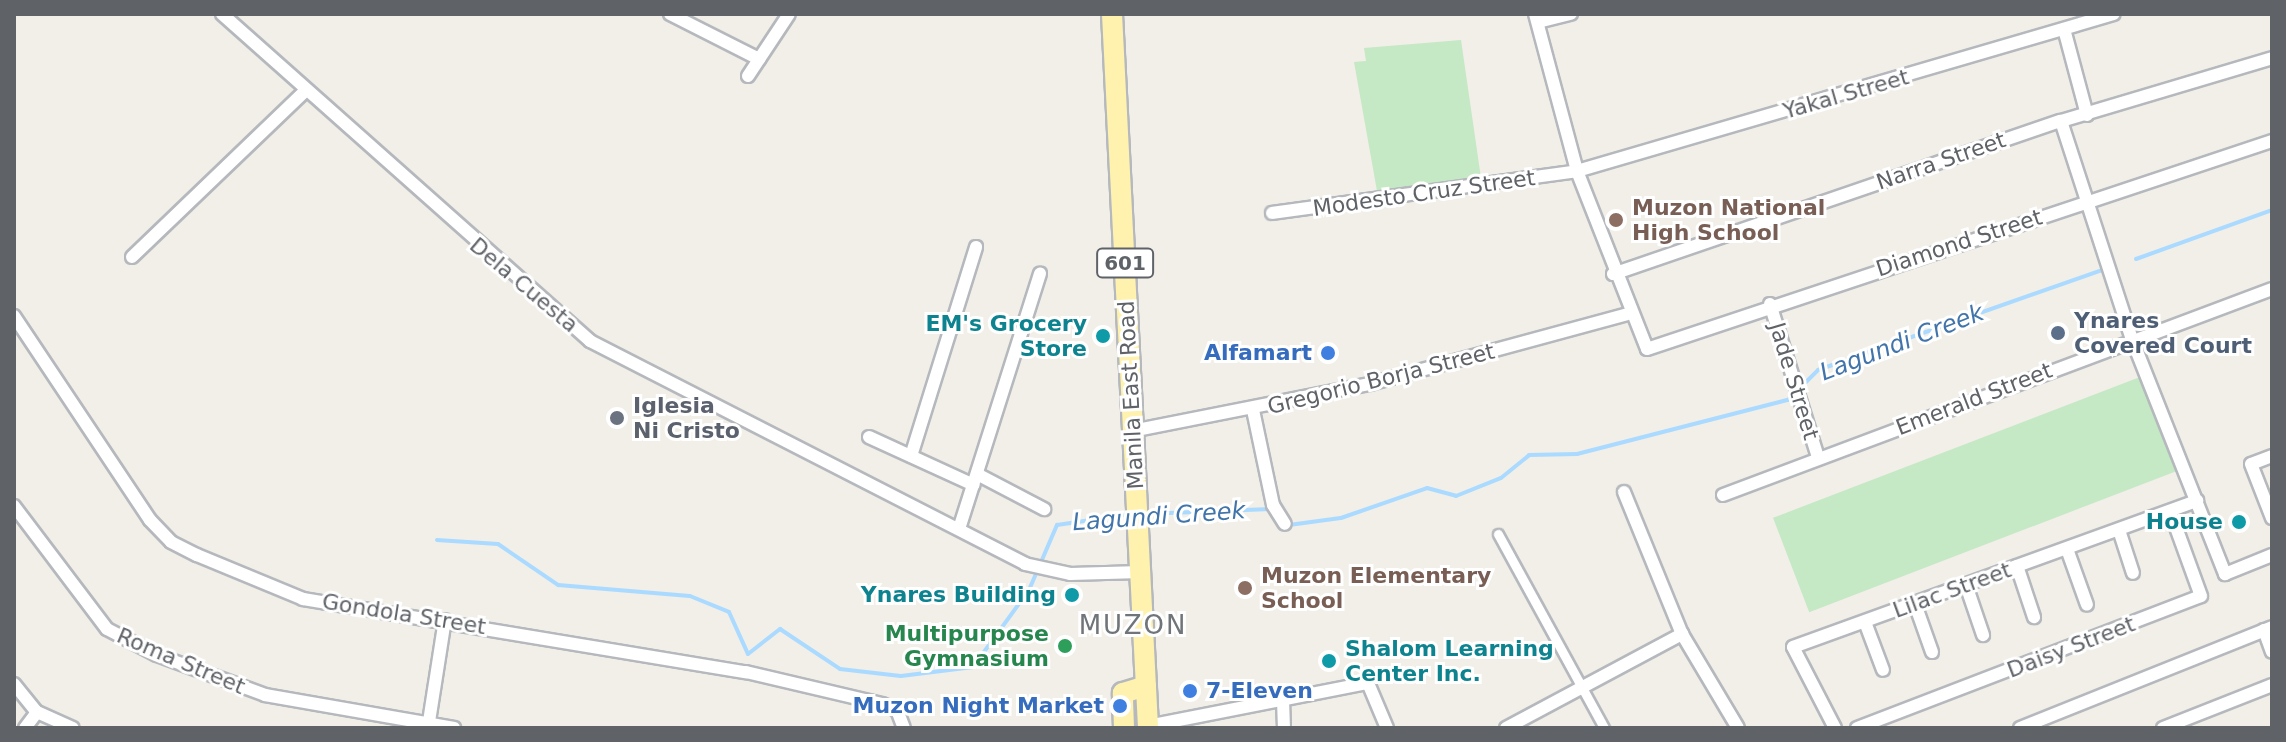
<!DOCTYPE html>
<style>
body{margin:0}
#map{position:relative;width:2286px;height:742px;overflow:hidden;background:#f1efe8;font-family:"DejaVu Sans",sans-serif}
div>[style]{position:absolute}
.green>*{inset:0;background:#c5e8c5;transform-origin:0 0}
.stream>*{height:4px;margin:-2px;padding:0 2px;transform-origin:2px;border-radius:2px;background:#aadaff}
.roads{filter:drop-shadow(2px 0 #b5b8bc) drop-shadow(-2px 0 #b5b8bc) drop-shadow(0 2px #b5b8bc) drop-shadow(0 -2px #b5b8bc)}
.pedestrian>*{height:9px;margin:-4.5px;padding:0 4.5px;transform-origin:4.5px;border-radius:4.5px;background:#fff}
.minor>*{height:12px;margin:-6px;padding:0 6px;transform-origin:6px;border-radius:6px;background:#fff}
.primary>*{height:20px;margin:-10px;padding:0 10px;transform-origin:10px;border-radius:10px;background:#fff2af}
.dots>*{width:22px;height:22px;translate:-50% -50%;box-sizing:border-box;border:4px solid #fff;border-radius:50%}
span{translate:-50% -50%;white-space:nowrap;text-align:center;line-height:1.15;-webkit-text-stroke:6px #fff;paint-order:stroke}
.shield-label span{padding:2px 6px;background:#fff;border:2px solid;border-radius:6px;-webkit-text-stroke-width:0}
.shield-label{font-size:20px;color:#5f6368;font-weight:700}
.street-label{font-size:22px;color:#5f6368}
.education-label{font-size:22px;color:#785e54;font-weight:700}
.left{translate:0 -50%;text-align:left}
.service-label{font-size:22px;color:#4e5e75;font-weight:700}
.culture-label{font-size:22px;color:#0d838f;font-weight:700}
.right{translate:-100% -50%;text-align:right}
.shop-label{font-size:22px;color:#366cbe;font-weight:700}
.worship-label{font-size:22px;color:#5b616d;font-weight:700}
.leisure-label{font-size:22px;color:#27864d;font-weight:700}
.water-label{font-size:24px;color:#4174aa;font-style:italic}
.quarter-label{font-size:26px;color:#70757a;letter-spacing:2px}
.frame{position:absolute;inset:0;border:16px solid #5f6368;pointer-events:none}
</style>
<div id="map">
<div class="green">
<i style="clip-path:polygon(1461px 40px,1481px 178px,1377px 191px,1354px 62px,1366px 61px,1364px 48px)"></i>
<i style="left:2153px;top:372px;width:101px;height:407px;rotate:69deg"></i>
</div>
<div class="stream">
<i style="left:2136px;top:259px;width:145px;rotate:-19.8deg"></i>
<i style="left:1144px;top:514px;width:127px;rotate:-2.3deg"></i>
<i style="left:1289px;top:525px;width:52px;rotate:-7.7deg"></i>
<i style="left:1341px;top:518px;width:91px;rotate:-19.2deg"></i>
<i style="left:1427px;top:488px;width:30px;rotate:15deg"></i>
<i style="left:1456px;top:496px;width:48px;rotate:-21.8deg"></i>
<i style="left:1501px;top:478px;width:36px;rotate:-39deg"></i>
<i style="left:1529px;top:455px;width:48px;rotate:-1.2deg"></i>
<i style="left:1577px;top:454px;width:218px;rotate:-14.4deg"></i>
<i style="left:1788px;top:400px;width:42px;rotate:-45deg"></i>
<i style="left:1818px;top:370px;width:304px;rotate:-19.4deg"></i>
<i style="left:437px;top:540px;width:61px;rotate:3.8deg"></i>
<i style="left:498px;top:544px;width:73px;rotate:34.3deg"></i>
<i style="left:558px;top:585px;width:132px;rotate:4.8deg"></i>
<i style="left:690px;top:596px;width:42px;rotate:22.3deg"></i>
<i style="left:729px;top:612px;width:46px;rotate:65.7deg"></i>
<i style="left:748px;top:654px;width:41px;rotate:-38deg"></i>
<i style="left:780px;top:629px;width:72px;rotate:33.7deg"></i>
<i style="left:840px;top:669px;width:61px;rotate:6.5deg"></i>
<i style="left:901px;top:676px;width:73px;rotate:-7.1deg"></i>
<i style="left:973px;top:667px;width:95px;rotate:-54deg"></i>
<i style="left:1029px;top:590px;width:71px;rotate:-66.7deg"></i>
<i style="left:1057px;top:525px;width:75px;rotate:-8.5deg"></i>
</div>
<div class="roads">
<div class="pedestrian">
<i style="left:1498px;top:534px;width:221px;rotate:61.3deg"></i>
</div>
<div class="minor">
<i style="left:222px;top:14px;width:492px;rotate:41.6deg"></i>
<i style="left:590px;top:341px;width:489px;rotate:27.1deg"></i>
<i style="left:1025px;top:564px;width:46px;rotate:12.5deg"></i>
<i style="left:1070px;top:574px;width:71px;rotate:-1.6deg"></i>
<i style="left:670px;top:14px;width:100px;rotate:26.8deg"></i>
<i style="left:1535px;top:14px;width:163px;rotate:75deg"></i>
<i style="left:1577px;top:171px;width:191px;rotate:68.5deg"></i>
<i style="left:1647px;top:349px;width:659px;rotate:-18.41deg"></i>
<i style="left:1538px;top:22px;width:34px;rotate:-14deg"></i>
<i style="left:2064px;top:29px;width:89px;rotate:75deg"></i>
<i style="left:748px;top:76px;width:74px;rotate:-56.5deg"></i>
<i style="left:2061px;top:121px;width:229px;rotate:72deg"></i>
<i style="left:2132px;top:339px;width:253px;rotate:68.4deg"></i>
<i style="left:2225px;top:574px;width:51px;rotate:-22deg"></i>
<i style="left:1272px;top:213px;width:308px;rotate:-7.8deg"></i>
<i style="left:1577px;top:171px;width:559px;rotate:-16.3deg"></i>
<i style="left:132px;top:257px;width:240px;rotate:-43.8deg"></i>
<i style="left:1613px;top:274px;width:473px;rotate:-18.9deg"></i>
<i style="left:2061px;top:121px;width:220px;rotate:-16.6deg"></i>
<i style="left:1770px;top:304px;width:160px;rotate:72.6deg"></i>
<i style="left:14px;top:316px;width:245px;rotate:56.3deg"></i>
<i style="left:150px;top:520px;width:30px;rotate:46deg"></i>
<i style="left:171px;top:542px;width:29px;rotate:27deg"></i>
<i style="left:197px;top:555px;width:115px;rotate:22.5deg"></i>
<i style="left:303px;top:599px;width:449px;rotate:9.4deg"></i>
<i style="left:746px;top:672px;width:140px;rotate:13.2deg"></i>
<i style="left:882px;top:704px;width:16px;rotate:22deg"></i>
<i style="left:897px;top:710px;width:19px;rotate:69deg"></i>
<i style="left:1253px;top:410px;width:97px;rotate:78.1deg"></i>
<i style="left:1273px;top:505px;width:22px;rotate:58deg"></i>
<i style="left:1132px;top:431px;width:243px;rotate:-11.2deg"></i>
<i style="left:1370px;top:384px;width:266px;rotate:-15.2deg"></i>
<i style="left:869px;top:437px;width:115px;rotate:24.6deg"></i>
<i style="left:911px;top:456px;width:219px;rotate:-72.7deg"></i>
<i style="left:2272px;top:456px;width:22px;rotate:159deg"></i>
<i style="left:2251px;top:464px;width:58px;rotate:68.7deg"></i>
<i style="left:977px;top:474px;width:76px;rotate:27.6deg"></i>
<i style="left:1624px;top:492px;width:153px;rotate:67.8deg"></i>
<i style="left:1682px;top:634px;width:109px;rotate:59.2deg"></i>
<i style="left:1723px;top:495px;width:586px;rotate:-20.57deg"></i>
<i style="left:14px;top:506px;width:154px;rotate:52.9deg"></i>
<i style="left:107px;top:629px;width:56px;rotate:27.5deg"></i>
<i style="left:157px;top:655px;width:115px;rotate:20.3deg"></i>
<i style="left:265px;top:695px;width:192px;rotate:9.9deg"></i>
<i style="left:959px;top:529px;width:268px;rotate:-72.4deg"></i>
<i style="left:2119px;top:530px;width:45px;rotate:72deg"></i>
<i style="left:2067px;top:549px;width:59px;rotate:70.3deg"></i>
<i style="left:2017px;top:566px;width:54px;rotate:71.6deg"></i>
<i style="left:1966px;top:585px;width:53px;rotate:71.2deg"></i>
<i style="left:1915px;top:604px;width:51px;rotate:70.5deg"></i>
<i style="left:1865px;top:622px;width:51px;rotate:69.4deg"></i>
<i style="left:2264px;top:630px;width:23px;rotate:70deg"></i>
<i style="left:14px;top:684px;width:36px;rotate:51deg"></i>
<i style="left:37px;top:712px;width:39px;rotate:24deg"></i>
<i style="left:1283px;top:700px;width:28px;rotate:88deg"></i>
<i style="left:1148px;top:726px;width:224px;rotate:-11.1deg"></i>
<i style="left:1368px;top:683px;width:49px;rotate:67.1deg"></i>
<i style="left:25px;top:728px;width:20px;rotate:-53deg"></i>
<i style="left:428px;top:728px;width:109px;rotate:-81.1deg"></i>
<i style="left:1506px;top:728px;width:200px;rotate:-28.1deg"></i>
<i style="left:1835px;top:728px;width:91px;rotate:-117.4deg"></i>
<i style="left:1793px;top:647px;width:430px;rotate:-19.9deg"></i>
<i style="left:1857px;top:728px;width:368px;rotate:-21deg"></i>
<i style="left:2201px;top:596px;width:90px;rotate:-110deg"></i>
<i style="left:2020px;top:728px;width:271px;rotate:-21.8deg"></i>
<i style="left:2163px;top:728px;width:117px;rotate:-21.5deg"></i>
</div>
<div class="primary">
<i style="left:1112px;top:14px;width:715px;rotate:87.11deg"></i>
<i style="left:1124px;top:728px;width:35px;rotate:-92deg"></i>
<i style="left:1123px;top:693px;width:24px;rotate:-17deg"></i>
</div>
</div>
<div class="dots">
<i style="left:1616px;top:220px;background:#8d6e63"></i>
<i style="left:2058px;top:333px;background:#5c6f8a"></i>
<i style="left:1103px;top:336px;background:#0f9aa8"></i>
<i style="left:1328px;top:353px;background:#3f7fe0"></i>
<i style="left:617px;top:418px;background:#6b7280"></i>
<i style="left:2239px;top:522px;background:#0f9aa8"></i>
<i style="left:1245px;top:588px;background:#8d6e63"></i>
<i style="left:1072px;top:595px;background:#0f9aa8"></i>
<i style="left:1065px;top:646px;background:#2e9e5b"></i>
<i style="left:1329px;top:661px;background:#0f9aa8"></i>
<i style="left:1190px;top:691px;background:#3f7fe0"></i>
<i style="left:1120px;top:706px;background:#3f7fe0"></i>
</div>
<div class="shield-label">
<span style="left:1125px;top:263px">601</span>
</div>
<div class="street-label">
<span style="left:1846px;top:94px;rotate:-16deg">Yakal Street</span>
<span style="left:1941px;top:161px;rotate:-19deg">Narra Street</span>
<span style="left:1424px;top:193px;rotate:-8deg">Modesto Cruz Street</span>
<span style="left:1959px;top:243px;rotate:-18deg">Diamond Street</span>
<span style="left:524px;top:285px;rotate:40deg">Dela Cuesta</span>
<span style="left:1381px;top:379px;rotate:-14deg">Gregorio Borja Street</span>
<span style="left:1794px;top:381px;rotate:73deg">Jade Street</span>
<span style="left:1131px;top:395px;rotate:-93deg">Manila East Road</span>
<span style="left:1974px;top:399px;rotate:-21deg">Emerald Street</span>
<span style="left:1952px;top:590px;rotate:-20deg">Lilac Street</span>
<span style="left:404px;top:614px;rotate:9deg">Gondola Street</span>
<span style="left:2071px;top:647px;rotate:-21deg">Daisy Street</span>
<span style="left:181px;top:661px;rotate:23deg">Roma Street</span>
</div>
<div class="education-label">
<span class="left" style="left:1632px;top:220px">Muzon National<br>High School</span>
<span class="left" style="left:1261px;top:588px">Muzon Elementary<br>School</span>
</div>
<div class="service-label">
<span class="left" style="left:2074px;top:333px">Ynares<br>Covered Court</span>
</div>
<div class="culture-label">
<span class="right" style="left:1087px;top:336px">EM's Grocery<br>Store</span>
<span class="right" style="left:2223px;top:522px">House</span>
<span class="right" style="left:1056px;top:595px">Ynares Building</span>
<span class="left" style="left:1345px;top:661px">Shalom Learning<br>Center Inc.</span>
</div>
<div class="shop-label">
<span class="right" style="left:1312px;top:353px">Alfamart</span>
<span class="left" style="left:1206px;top:691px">7-Eleven</span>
<span class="right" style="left:1104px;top:706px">Muzon Night Market</span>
</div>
<div class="worship-label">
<span class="left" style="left:633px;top:418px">Iglesia<br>Ni Cristo</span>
</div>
<div class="leisure-label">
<span class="right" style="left:1049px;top:646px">Multipurpose<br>Gymnasium</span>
</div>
<div class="water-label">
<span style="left:1902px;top:343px;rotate:-21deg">Lagundi Creek</span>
<span style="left:1159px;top:517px;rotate:-4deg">Lagundi Creek</span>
</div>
<div class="quarter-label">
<span style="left:1133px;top:626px">MUZON</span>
</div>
<div class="frame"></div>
</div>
